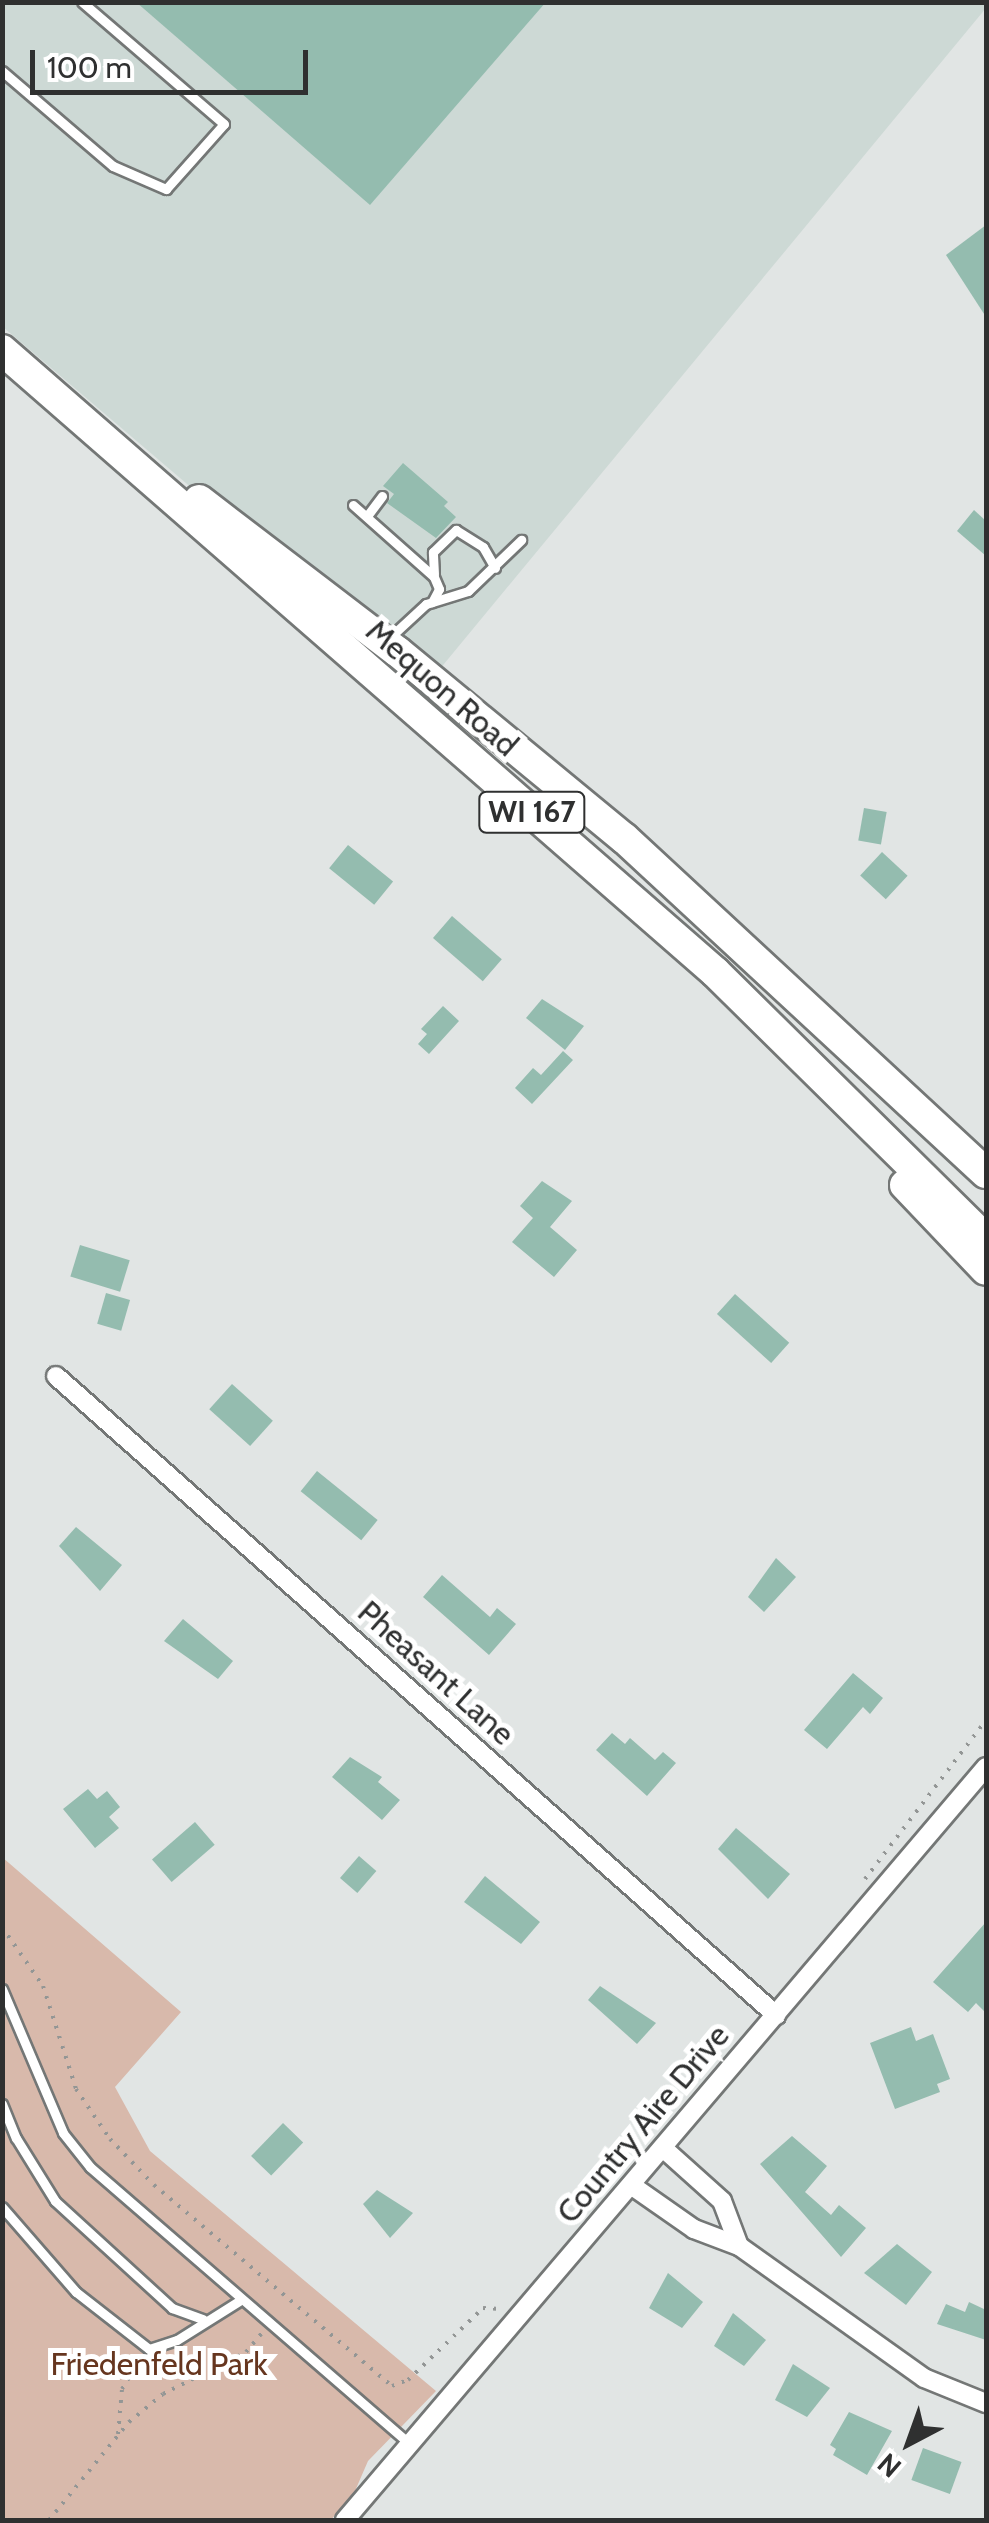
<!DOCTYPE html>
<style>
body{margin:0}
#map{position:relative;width:989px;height:2523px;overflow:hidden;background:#e1e5e4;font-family:Cabin,sans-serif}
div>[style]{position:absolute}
.built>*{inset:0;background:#cdd9d5}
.green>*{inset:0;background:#d8b9ab}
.building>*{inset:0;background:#94bcaf;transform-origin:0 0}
.path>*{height:4px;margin-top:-2px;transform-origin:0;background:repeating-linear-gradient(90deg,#939695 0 2.5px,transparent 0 10.5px)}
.roads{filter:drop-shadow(2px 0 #747776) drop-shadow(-2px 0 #747776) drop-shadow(0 2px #747776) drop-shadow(0 -2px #747776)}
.lane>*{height:9px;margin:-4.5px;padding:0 4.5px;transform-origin:4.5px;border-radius:4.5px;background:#fff}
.street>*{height:18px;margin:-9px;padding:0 9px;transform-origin:9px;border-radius:9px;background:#fff}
.primary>*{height:30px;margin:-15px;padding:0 15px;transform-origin:15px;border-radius:15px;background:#fff}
span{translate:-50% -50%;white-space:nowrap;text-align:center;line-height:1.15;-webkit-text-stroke:10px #fff;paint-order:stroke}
.shield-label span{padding:2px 8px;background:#fff;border:2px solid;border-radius:8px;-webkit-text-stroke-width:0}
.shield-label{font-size:30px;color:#2f3030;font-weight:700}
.street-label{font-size:32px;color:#2f3030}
.park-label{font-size:32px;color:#66361f}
.frame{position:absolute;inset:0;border:5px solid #2f3030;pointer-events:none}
.north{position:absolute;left:859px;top:2393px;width:100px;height:100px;-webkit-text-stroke:8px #fff;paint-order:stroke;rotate:221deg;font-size:28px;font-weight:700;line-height:40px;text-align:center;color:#2f3030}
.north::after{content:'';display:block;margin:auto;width:35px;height:45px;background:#2f3030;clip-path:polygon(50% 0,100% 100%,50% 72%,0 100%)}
.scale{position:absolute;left:30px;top:50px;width:278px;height:45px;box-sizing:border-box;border:5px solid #2f3030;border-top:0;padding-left:12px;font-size:30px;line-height:35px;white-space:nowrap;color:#2f3030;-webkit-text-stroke:8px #fff;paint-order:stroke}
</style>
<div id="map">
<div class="built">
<i style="clip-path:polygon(3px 3px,986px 3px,986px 8px,425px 687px,3px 327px)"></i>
</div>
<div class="green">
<i style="clip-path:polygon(2px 1857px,181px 2012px,115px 2087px,150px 2151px,436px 2391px,368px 2461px,355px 2491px,331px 2520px,3px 2520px)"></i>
</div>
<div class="building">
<i style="clip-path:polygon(136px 2px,546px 2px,370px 205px)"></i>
<i style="clip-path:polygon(986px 225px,986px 317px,946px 255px)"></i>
<i style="clip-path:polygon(403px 463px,448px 502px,444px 506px,456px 517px,436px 538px,387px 503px,394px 494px,383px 486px)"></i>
<i style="clip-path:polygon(974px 510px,986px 521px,986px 556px,957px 531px)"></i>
<i style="left:864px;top:808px;width:23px;height:33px;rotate:10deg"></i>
<i style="left:348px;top:845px;width:58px;height:30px;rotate:39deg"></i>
<i style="left:882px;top:852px;width:35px;height:32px;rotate:43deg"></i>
<i style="left:452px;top:916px;width:66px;height:29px;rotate:41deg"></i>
<i style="clip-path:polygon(542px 999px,584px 1026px,565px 1050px,526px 1018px)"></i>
<i style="clip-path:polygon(443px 1006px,459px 1021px,429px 1054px,418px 1044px,427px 1034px,421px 1029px)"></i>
<i style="clip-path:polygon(563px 1051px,573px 1060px,532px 1104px,515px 1088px,533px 1068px,541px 1075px)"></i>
<i style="clip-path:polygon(542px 1181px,572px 1201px,550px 1227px,577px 1250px,554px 1277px,512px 1242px,533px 1218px,520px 1206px)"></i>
<i style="left:80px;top:1245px;width:52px;height:33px;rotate:17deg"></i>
<i style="left:106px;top:1293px;width:25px;height:32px;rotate:16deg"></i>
<i style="left:735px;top:1294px;width:73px;height:27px;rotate:42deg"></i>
<i style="left:232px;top:1384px;width:55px;height:34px;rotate:42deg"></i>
<i style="left:317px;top:1471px;width:78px;height:26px;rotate:39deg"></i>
<i style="clip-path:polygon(76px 1527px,122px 1565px,100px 1591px,59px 1546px)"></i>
<i style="clip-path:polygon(776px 1558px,796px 1577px,764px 1612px,748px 1597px)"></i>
<i style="clip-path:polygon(442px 1575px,490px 1617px,497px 1608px,516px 1624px,489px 1655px,423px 1597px)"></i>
<i style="clip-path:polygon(183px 1619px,233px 1661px,218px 1679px,164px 1641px)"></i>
<i style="clip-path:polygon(853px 1673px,883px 1698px,870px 1714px,863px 1707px,827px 1749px,804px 1730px)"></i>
<i style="clip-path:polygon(612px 1733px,625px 1744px,630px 1738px,655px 1760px,663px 1752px,676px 1763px,647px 1796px,596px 1750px)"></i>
<i style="clip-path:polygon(350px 1757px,382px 1777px,378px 1782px,400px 1800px,382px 1820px,332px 1777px)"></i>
<i style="clip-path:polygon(88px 1789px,97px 1799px,107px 1791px,120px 1807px,109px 1817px,119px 1828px,95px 1848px,63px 1809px)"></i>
<i style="left:195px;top:1822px;width:30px;height:57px;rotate:49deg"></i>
<i style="clip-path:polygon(736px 1828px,790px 1874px,768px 1899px,718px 1849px)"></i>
<i style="left:359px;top:1856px;width:23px;height:29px;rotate:41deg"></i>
<i style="clip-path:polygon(485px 1876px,540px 1922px,521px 1944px,464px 1902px)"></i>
<i style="clip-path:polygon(986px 1922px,986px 2013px,976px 2003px,968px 2012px,933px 1982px)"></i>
<i style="clip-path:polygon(600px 1986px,656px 2023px,637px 2044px,588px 2000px)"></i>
<i style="clip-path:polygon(911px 2027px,916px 2041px,933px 2034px,950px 2079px,937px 2084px,940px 2092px,895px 2109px,870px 2043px)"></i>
<i style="left:283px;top:2123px;width:28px;height:46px;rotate:44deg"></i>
<i style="clip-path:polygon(792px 2136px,827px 2166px,805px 2192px,831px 2215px,839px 2205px,866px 2228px,841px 2257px,760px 2164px)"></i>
<i style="clip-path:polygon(377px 2190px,413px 2213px,390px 2238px,363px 2204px)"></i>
<i style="clip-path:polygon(897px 2244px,932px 2272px,906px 2305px,864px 2273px)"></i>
<i style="clip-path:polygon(668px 2273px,703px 2302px,682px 2328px,649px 2308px)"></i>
<i style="clip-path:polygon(969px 2302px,986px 2310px,986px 2340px,937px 2324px,946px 2304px,965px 2312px)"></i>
<i style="clip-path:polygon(733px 2313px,766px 2340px,744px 2366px,714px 2346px)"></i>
<i style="clip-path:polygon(793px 2364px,830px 2388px,807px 2417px,775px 2400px)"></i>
<i style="clip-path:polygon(849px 2412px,892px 2431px,867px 2475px,833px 2455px,836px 2449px,830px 2445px)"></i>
<i style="left:923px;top:2448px;width:41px;height:34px;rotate:20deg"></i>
</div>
<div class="path">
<i style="left:865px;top:1879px;width:200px;rotate:-52.7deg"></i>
<i style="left:2px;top:1927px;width:72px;rotate:55.2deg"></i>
<i style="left:43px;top:1986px;width:108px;rotate:72.2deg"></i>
<i style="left:76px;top:2089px;width:60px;rotate:55.8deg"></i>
<i style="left:110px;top:2139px;width:64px;rotate:46.3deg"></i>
<i style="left:154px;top:2185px;width:312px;rotate:40.2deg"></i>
<i style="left:392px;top:2386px;width:17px;rotate:-21deg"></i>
<i style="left:408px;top:2380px;width:104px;rotate:-43.8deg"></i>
<i style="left:483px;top:2308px;width:18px;rotate:3deg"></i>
<i style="left:118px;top:2434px;width:45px;rotate:-84.9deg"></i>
<i style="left:122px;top:2389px;width:34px;rotate:-58deg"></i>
<i style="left:49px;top:2520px;width:127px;rotate:-50.8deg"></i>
<i style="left:129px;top:2422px;width:44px;rotate:-39.5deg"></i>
<i style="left:163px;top:2394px;width:93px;rotate:-26.8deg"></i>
<i style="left:246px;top:2352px;width:25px;rotate:-50deg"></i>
</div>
<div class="roads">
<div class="lane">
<i style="left:2px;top:71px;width:146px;rotate:40.6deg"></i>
<i style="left:113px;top:166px;width:58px;rotate:23.5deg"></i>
<i style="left:166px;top:189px;width:87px;rotate:-48.3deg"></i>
<i style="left:224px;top:124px;width:187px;rotate:-139.3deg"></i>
<i style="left:353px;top:505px;width:108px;rotate:41.6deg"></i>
<i style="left:434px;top:577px;width:13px;rotate:67deg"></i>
<i style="left:439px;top:589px;width:15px;rotate:118deg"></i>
<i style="left:367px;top:516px;width:25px;rotate:-53deg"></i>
<i style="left:434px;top:574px;width:22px;rotate:-93deg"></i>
<i style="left:433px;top:552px;width:32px;rotate:-44deg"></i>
<i style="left:456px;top:530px;width:32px;rotate:32deg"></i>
<i style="left:483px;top:547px;width:24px;rotate:60deg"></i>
<i style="left:387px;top:640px;width:53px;rotate:-42.7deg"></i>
<i style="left:426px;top:604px;width:44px;rotate:-17.2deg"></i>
<i style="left:468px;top:591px;width:74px;rotate:-43.9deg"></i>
<i style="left:2px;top:1989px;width:156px;rotate:67deg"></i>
<i style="left:63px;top:2133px;width:43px;rotate:51.5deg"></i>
<i style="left:90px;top:2167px;width:423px;rotate:40.9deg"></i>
<i style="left:2px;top:2104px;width:37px;rotate:68deg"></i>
<i style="left:16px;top:2138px;width:74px;rotate:58.2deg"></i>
<i style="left:55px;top:2201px;width:159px;rotate:42.4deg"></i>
<i style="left:172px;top:2308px;width:33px;rotate:20deg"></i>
<i style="left:2px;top:2207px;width:113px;rotate:49deg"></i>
<i style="left:76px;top:2292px;width:93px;rotate:38deg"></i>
<i style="left:149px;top:2349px;width:29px;rotate:-18deg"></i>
<i style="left:177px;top:2340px;width:73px;rotate:-32.2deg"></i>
</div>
<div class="street">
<i style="left:56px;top:1376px;width:963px;rotate:41.59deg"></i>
<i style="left:663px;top:2148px;width:79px;rotate:41.9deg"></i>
<i style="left:722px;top:2201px;width:48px;rotate:69.3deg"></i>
<i style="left:631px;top:2185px;width:77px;rotate:34.9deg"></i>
<i style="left:694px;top:2229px;width:48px;rotate:20.7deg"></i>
<i style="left:739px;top:2246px;width:227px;rotate:35.5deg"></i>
<i style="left:924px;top:2378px;width:67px;rotate:22deg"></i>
<i style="left:345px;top:2520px;width:989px;rotate:-49.59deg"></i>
</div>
<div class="primary">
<i style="left:2px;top:350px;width:946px;rotate:41.1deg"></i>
<i style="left:715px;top:972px;width:380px;rotate:44.6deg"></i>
<i style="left:199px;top:500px;width:250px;rotate:37.4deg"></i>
<i style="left:398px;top:652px;width:293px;rotate:39.5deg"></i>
<i style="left:624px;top:838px;width:493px;rotate:42.8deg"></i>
<i style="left:905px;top:1185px;width:117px;rotate:46.4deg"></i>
</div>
</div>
<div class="shield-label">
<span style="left:532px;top:812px">WI 167</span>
</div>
<div class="street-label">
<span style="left:442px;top:688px;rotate:41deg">Mequon Road</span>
<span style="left:436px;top:1673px;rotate:42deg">Pheasant Lane</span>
<span style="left:643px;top:2124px;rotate:-50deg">Country Aire Drive</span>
</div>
<div class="park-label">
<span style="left:159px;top:2364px">Friedenfeld Park</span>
</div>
<div class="frame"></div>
<div class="north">N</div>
<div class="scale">100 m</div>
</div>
